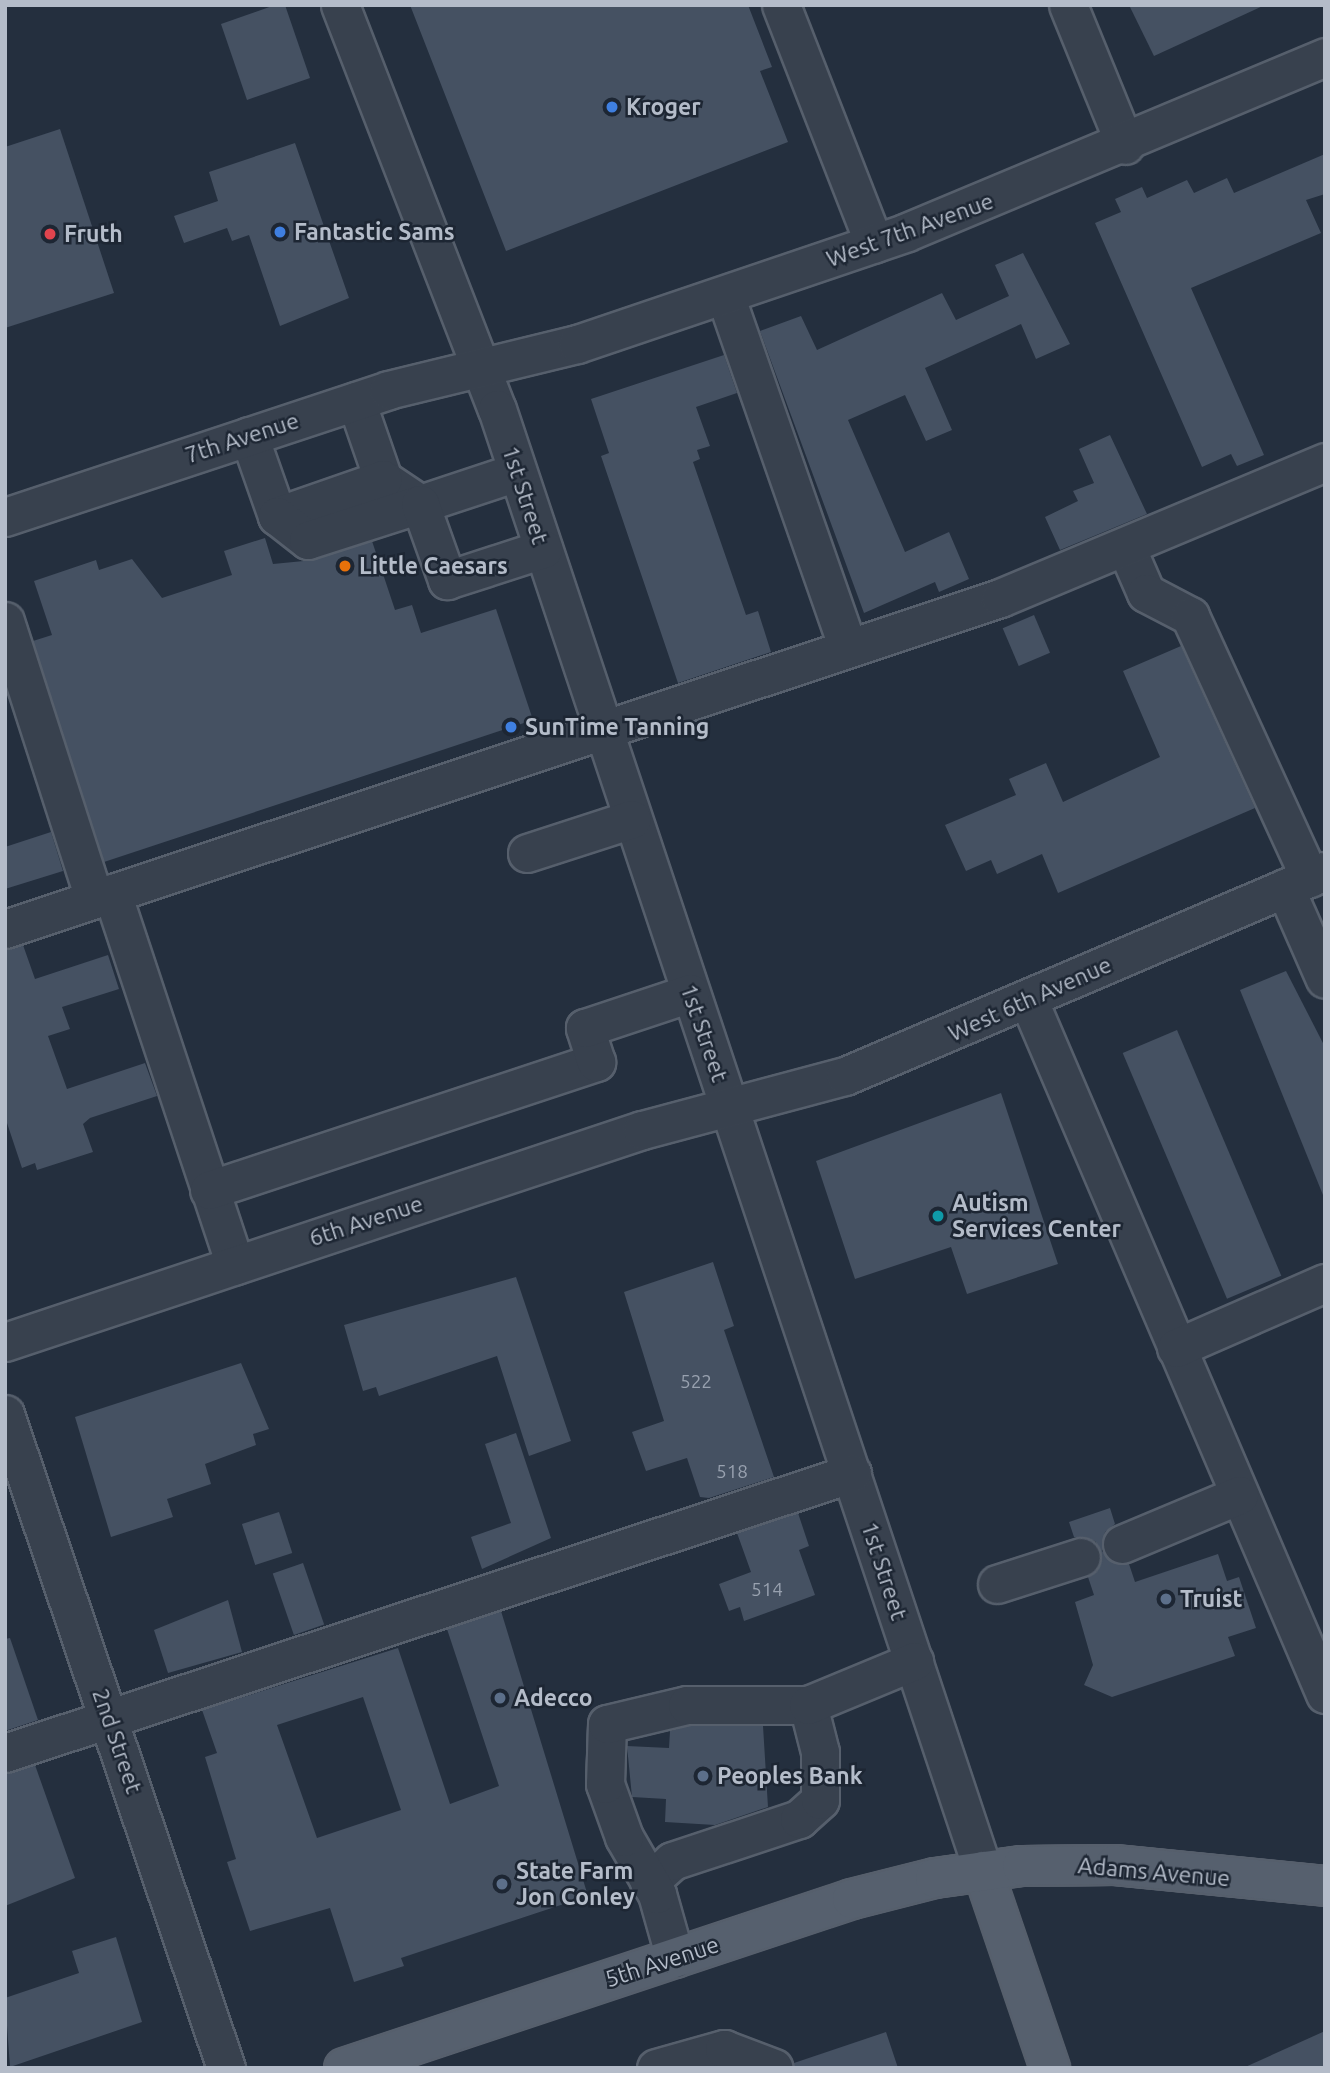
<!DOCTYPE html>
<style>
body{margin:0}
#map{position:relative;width:1330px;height:2073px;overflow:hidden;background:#242f3e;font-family:Ubuntu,sans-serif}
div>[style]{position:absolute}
.building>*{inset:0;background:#455162;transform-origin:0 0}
.roads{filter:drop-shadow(2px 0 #565f6c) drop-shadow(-2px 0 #565f6c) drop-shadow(0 2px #565f6c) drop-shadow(0 -2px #565f6c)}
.minor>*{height:37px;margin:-18.5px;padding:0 18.5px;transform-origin:18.5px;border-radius:18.5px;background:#38414e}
.major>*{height:38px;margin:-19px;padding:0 19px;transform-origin:19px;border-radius:19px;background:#56606e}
.dots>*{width:19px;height:19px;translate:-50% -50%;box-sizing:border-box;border:4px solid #1d2633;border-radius:50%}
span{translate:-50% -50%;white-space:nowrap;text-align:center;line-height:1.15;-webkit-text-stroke:5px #1d2633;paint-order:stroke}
.number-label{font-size:19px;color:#98a1af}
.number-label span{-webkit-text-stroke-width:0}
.poi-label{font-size:23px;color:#b4bcc9;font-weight:700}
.left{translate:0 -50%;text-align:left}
.street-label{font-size:23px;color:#b4bcc9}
.frame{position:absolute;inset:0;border:7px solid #b4bcc9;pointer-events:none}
</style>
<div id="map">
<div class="building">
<i style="clip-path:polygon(275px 5px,285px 5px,310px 78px,247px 100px,221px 24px)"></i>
<i style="clip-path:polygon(410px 5px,748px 5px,772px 67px,760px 71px,788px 142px,506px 251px)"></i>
<i style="clip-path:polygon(1129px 5px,1265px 5px,1154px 56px)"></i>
<i style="clip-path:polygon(60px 129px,114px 293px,5px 328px,5px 147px)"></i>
<i style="clip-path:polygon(295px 143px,349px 298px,280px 326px,249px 235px,232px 241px,227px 228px,184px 243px,174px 216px,218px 201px,209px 172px)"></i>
<i style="clip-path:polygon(1325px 154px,1325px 194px,1306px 200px,1321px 233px,1191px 288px,1264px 455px,1237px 466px,1231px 454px,1202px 467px,1095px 223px,1121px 212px,1115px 199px,1142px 187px,1147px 198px,1187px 180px,1194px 193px,1227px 178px,1234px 193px)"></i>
<i style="clip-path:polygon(1023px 253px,1070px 344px,1036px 359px,1021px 324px,925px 368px,952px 430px,926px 441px,905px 395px,848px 420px,905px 552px,949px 532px,969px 579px,939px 592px,935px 582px,864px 613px,760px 331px,801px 316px,817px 350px,942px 293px,956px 320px,1009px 296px,995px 265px)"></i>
<i style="clip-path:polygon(724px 355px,737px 393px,696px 407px,710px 446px,697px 450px,700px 459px,693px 462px,746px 615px,758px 611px,771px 652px,678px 683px,601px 456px,609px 453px,591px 399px)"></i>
<i style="clip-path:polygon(1110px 435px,1147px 514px,1060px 550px,1045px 517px,1078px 501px,1073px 491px,1094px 483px,1079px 449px)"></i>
<i style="clip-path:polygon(265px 538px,273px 564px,314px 560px,372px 541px,395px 610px,412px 605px,421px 633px,496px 609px,533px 720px,104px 862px,33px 641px,52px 635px,34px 581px,96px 560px,99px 570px,132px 559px,162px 598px,232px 575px,224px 551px)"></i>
<i style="left:1034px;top:615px;width:41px;height:34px;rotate:67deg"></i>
<i style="clip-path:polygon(1181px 646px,1255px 808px,1058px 893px,1042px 854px,997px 874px,991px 860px,966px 871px,945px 825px,1016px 795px,1009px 779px,1046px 763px,1063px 802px,1160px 757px,1123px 671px)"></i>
<i style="clip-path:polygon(51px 832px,63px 871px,5px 889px,5px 847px)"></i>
<i style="clip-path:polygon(23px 945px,35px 979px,108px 955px,119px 989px,62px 1007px,70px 1029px,48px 1036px,67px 1089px,145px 1063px,157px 1096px,90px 1118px,83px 1124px,93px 1152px,37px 1170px,35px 1163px,22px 1168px,5px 1117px,5px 949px)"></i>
<i style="clip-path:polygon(1286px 971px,1325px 1047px,1325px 1200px,1240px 990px)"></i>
<i style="left:1177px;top:1030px;width:267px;height:59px;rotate:67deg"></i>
<i style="clip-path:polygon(1001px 1093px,1058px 1264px,967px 1294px,951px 1247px,855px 1279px,816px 1161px)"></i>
<i style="clip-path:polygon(713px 1262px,734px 1326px,724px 1330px,774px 1477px,709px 1498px,700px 1497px,687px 1458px,646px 1471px,632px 1432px,664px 1421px,624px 1292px)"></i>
<i style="clip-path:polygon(516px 1277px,571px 1441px,529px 1456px,497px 1356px,379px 1396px,376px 1387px,363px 1391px,344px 1325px)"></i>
<i style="clip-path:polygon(241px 1363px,269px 1429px,253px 1434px,256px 1445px,205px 1464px,211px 1484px,167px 1499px,173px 1517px,111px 1537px,75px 1417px)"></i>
<i style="clip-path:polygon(516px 1433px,551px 1538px,482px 1569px,471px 1537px,511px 1523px,485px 1444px)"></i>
<i style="clip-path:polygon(1110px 1508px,1115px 1524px,1105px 1532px,1102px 1551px,1110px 1561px,1129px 1564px,1135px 1582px,1218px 1554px,1227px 1581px,1239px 1577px,1256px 1628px,1228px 1637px,1235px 1656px,1112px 1697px,1084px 1685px,1093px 1665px,1075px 1602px,1094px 1595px,1088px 1577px,1097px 1571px,1101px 1551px,1095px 1541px,1074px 1537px,1069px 1522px)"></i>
<i style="left:279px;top:1512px;width:43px;height:39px;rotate:72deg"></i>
<i style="clip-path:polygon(798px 1513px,809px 1546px,799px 1550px,815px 1595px,744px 1621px,740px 1607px,729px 1611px,719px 1584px,751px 1572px,737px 1533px)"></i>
<i style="left:303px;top:1563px;width:65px;height:32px;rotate:71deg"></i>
<i style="clip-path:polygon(228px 1600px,242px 1652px,168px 1673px,154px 1630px)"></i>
<i style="clip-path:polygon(evenodd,501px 1611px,588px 1896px,401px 1958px,404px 1966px,354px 1982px,330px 1908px,250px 1931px,227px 1862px,236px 1859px,205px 1757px,217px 1753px,202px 1710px,398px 1648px,450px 1804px,499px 1786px,447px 1629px,501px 1611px,363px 1697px,401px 1810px,317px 1838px,277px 1725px,363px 1697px)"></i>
<i style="clip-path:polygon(10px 1638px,38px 1720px,5px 1731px,5px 1639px)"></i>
<i style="clip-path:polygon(689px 1726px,763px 1726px,768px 1807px,715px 1825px,665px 1822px,666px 1799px,632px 1797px,627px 1746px,669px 1748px,670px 1731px)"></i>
<i style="clip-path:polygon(35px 1765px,75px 1878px,5px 1906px,5px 1773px)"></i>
<i style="clip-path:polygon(116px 1937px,142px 2022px,10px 2067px,5px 1998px,79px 1973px,72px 1951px)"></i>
<i style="clip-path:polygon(1325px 2031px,1325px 2068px,1243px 2068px)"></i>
<i style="clip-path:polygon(886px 2032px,898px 2068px,794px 2068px,794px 2063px)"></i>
</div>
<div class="roads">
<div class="minor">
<i style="left:340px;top:5px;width:433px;rotate:68.8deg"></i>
<i style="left:497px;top:409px;width:1541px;rotate:71.61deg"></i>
<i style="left:781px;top:5px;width:256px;rotate:68.7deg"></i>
<i style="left:1068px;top:5px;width:151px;rotate:67.8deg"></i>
<i style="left:725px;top:295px;width:374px;rotate:70.8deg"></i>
<i style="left:356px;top:401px;width:83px;rotate:70.9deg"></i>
<i style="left:383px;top:479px;width:45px;rotate:34deg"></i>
<i style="left:420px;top:504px;width:102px;rotate:-18.3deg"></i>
<i style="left:249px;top:436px;width:85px;rotate:70.7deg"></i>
<i style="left:277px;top:516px;width:112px;rotate:-19.2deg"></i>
<i style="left:277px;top:516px;width:39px;rotate:38deg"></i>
<i style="left:308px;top:540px;width:118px;rotate:-17.8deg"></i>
<i style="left:420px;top:504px;width:81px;rotate:70.4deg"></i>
<i style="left:447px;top:580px;width:101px;rotate:-17.9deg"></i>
<i style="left:5px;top:517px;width:404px;rotate:-18.3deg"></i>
<i style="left:388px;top:390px;width:195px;rotate:-13.7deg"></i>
<i style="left:577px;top:344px;width:348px;rotate:-18.7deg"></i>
<i style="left:907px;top:232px;width:453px;rotate:-22.7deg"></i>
<i style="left:1126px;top:547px;width:50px;rotate:66.5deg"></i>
<i style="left:1146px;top:593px;width:50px;rotate:27.6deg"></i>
<i style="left:1190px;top:616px;width:288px;rotate:65.4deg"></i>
<i style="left:5px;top:621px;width:292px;rotate:72.2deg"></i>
<i style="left:527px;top:853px;width:110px;rotate:-17.9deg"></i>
<i style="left:1285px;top:888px;width:99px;rotate:66.3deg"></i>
<i style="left:112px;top:893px;width:392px;rotate:71.7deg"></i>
<i style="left:5px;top:929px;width:1049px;rotate:-18.4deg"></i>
<i style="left:1000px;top:598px;width:352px;rotate:-22.7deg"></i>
<i style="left:1028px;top:999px;width:756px;rotate:66.86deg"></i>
<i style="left:209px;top:1190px;width:408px;rotate:-18.3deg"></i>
<i style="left:596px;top:1062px;width:36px;rotate:-108deg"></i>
<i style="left:585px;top:1028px;width:111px;rotate:-18.4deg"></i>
<i style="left:5px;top:1342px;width:671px;rotate:-18.41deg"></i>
<i style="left:642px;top:1130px;width:210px;rotate:-14.9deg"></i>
<i style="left:845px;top:1076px;width:522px;rotate:-23.13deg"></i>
<i style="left:1176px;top:1348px;width:163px;rotate:-23.6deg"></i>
<i style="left:5px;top:1414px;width:690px;rotate:71.33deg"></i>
<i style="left:1122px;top:1544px;width:127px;rotate:-22.7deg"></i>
<i style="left:997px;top:1584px;width:88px;rotate:-17.8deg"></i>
<i style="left:5px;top:1753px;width:892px;rotate:-18.29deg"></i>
<i style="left:649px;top:1882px;width:31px;rotate:-42deg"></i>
<i style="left:672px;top:1861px;width:134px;rotate:-18.3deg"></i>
<i style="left:799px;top:1819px;width:28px;rotate:-42deg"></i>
<i style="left:820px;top:1800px;width:48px;rotate:-90deg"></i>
<i style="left:820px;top:1752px;width:49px;rotate:-104.3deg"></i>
<i style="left:675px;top:1958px;width:66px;rotate:-105.7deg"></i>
<i style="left:657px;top:1894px;width:66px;rotate:-120.1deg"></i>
<i style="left:624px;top:1837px;width:56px;rotate:-109.7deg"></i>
<i style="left:605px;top:1784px;width:60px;rotate:-88.1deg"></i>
<i style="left:607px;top:1724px;width:82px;rotate:-13.4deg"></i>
<i style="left:687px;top:1705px;width:121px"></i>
<i style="left:808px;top:1705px;width:115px;rotate:-22.5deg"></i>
<i style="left:656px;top:2068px;width:71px;rotate:-15.6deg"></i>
<i style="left:724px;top:2049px;width:53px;rotate:20.8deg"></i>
</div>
<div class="major">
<i style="left:983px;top:1871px;width:208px;rotate:71.2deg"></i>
<i style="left:344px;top:2068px;width:535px;rotate:-18.4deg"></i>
<i style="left:852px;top:1899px;width:86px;rotate:-14.2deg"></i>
<i style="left:935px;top:1878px;width:88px;rotate:-7.9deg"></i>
<i style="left:1022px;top:1866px;width:93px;rotate:-0.6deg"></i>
<i style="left:1115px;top:1865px;width:211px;rotate:5.7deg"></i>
</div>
</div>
<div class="dots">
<i style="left:612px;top:107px;background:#3f7fe0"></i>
<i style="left:280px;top:232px;background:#3f7fe0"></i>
<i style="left:50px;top:234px;background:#e0444e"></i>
<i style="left:345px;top:566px;background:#e8710a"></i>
<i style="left:511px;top:727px;background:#3f7fe0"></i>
<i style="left:938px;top:1216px;background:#0f9aa8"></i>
<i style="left:1166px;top:1599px;background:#5c6f8a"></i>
<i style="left:500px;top:1698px;background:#5c6f8a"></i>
<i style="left:703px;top:1776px;background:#5c6f8a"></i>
<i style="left:502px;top:1884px;background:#5c6f8a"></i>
</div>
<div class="number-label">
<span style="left:696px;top:1382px">522</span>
<span style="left:732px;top:1472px">518</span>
<span style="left:767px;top:1590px">514</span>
</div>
<div class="poi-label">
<span class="left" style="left:626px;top:107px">Kroger</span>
<span class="left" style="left:294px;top:232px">Fantastic Sams</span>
<span class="left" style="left:64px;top:234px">Fruth</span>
<span class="left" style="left:359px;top:566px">Little Caesars</span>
<span class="left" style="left:525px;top:727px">SunTime Tanning</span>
<span class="left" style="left:952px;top:1216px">Autism<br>Services Center</span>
<span class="left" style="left:1180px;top:1599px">Truist</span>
<span class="left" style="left:514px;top:1698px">Adecco</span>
<span class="left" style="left:717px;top:1776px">Peoples Bank</span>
<span class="left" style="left:516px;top:1884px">State Farm<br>Jon Conley</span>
</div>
<div class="street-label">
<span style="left:910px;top:230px;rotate:-20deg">West 7th Avenue</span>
<span style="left:242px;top:438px;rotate:-18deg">7th Avenue</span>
<span style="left:525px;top:495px;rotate:72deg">1st Street</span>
<span style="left:1030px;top:999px;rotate:-24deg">West 6th Avenue</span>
<span style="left:704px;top:1033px;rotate:71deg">1st Street</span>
<span style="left:366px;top:1221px;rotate:-18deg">6th Avenue</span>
<span style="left:884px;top:1571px;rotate:72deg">1st Street</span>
<span style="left:117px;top:1741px;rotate:71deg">2nd Street</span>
<span style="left:1154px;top:1872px;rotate:5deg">Adams Avenue</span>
<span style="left:662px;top:1962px;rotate:-18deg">5th Avenue</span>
</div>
<div class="frame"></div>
</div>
